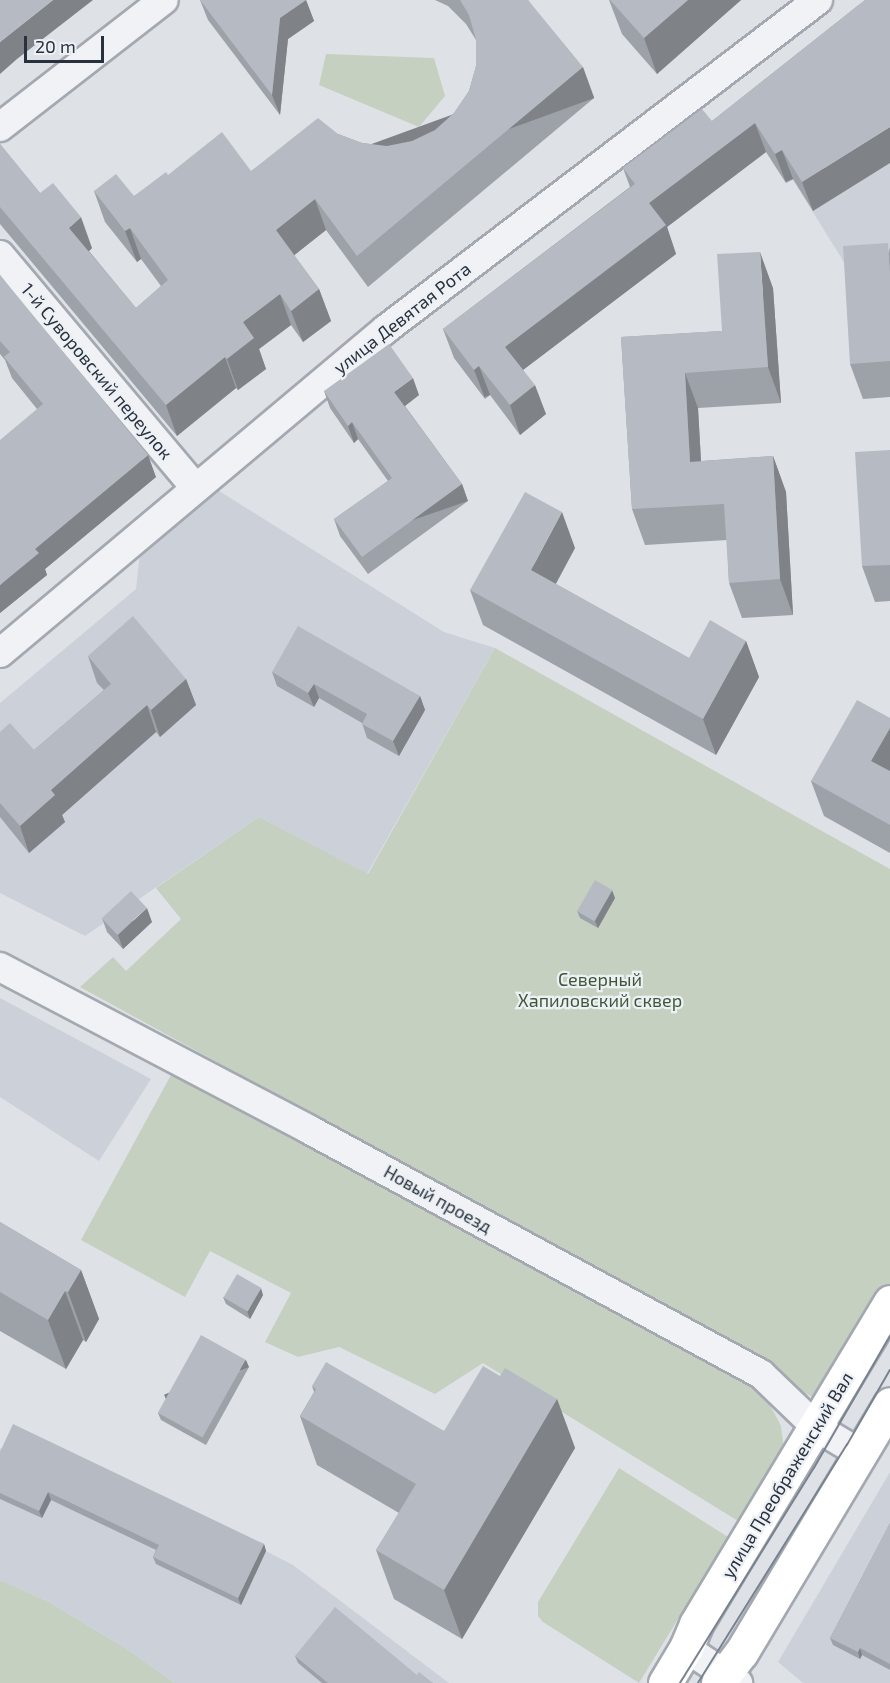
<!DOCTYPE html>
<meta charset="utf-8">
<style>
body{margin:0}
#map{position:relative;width:890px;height:1683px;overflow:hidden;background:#dee2e7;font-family:"Exo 2",sans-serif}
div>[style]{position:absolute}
.built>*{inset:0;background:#ccd1d9}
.green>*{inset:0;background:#c5d0c0}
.roads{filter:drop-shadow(2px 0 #a4a9b1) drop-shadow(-2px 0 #a4a9b1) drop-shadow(0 2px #a4a9b1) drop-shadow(0 -2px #a4a9b1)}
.minor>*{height:28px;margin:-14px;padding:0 14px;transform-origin:14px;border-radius:14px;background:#f1f2f5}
.major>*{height:33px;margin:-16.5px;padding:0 16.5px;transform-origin:16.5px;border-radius:16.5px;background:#fff}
.tram>*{height:1.5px;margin:-0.75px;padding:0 0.75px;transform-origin:0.75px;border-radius:0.75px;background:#79828f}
.wall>*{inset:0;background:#9da1a8}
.shaded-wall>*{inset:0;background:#7f8388;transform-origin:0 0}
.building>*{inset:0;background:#b6bbc3;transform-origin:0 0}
span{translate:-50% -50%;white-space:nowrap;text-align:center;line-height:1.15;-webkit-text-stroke:4.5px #edf1f5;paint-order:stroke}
.street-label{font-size:18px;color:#28313d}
.park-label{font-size:18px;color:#3e5737}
.scale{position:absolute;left:24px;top:36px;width:80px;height:27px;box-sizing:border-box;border:3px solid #28313d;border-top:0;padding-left:8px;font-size:18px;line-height:21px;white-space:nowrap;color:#28313d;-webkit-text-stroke:4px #edf1f5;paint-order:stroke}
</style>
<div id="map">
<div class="built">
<i style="clip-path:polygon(890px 18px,890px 251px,850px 272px,793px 180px,786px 183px,771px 160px,778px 156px)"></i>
<i style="clip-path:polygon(216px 489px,444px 632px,495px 648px,367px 874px,259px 817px,85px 936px,0 893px,0 703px,136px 589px,140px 553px)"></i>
<i style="clip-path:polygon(0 998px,151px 1079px,99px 1161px,0 1097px)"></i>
<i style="clip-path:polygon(0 1448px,266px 1551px,293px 1565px,449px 1683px,174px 1683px,130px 1651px,47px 1601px,0 1580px)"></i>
<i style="clip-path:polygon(890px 1472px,890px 1683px,803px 1683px,778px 1662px)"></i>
</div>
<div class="green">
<i style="clip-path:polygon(326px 54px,434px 58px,445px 96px,419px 127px,319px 85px)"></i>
<i style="clip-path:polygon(495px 648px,890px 869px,890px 1285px,826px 1397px,816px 1399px,803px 1392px,773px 1367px,80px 987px,113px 957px,126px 971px,181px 919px,156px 888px,259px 817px,368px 874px)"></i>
<i style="clip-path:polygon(171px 1075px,702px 1354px,748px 1382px,770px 1405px,781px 1426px,784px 1450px,738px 1521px,483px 1363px,435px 1394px,339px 1347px,298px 1357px,265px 1342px,291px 1293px,210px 1251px,185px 1297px,81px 1240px)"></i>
<i style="clip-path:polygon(619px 1468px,728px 1537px,639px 1683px,543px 1622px,538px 1616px,538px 1602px)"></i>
<i style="clip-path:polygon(0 1580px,47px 1601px,130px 1651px,174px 1683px,0 1683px)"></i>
</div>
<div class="roads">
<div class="minor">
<i style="left:0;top:127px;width:207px;rotate:-37.8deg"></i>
<i style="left:0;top:255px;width:303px;rotate:50deg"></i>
<i style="left:0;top:653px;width:504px;rotate:-40.01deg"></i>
<i style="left:386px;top:329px;width:543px;rotate:-37.29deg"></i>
<i style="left:0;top:967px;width:348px;rotate:27.7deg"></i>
<i style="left:308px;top:1129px;width:515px;rotate:28.41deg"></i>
<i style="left:761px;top:1374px;width:76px;rotate:43.9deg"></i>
<i style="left:816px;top:1427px;width:52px;rotate:31deg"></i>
<i style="left:686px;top:1648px;width:63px;rotate:33.9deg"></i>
</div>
<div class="major">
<i style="left:665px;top:1683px;width:41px;rotate:-59deg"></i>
<i style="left:686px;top:1648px;width:26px;rotate:-67deg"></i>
<i style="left:696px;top:1624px;width:376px;rotate:-58.9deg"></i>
<i style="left:718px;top:1683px;width:38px;rotate:-53deg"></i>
<i style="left:741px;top:1653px;width:290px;rotate:-59.1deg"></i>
</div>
</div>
<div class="tram">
<i style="left:680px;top:1683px;width:253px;rotate:-58.1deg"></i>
<i style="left:814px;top:1468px;width:152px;rotate:-60.1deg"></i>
<i style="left:698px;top:1683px;width:281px;rotate:-58deg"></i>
<i style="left:847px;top:1445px;width:86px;rotate:-60.2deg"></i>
</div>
<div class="wall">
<i style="clip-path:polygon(200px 0,306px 0,314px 21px,288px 39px,280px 115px,208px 20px)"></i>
<i style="clip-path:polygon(435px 0,528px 0,594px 98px,368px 287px,326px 230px,294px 255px,319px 289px,331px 321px,303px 342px,291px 325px,259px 349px,266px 369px,238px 390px,236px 388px,177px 436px,0 224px,0 144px,40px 193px,92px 248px,89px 251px,136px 308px,161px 286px,141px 259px,137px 262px,105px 222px,94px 191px,134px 196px,168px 175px,251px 171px,338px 134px,362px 143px,387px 146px,412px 141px,435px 130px,454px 113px,469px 91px,476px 66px,476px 40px,466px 24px,448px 6px)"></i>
<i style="clip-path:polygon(609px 0,741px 0,657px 74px,622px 34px)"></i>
<i style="clip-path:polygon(865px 0,813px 211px,793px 179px,786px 183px,766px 152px,667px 227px,676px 254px,523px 370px,546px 414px,520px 435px,490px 395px,485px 399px,454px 358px,443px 329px,630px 187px,623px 168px,712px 121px)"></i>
<i style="clip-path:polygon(890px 248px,890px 397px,863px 399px,850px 364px)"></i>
<i style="clip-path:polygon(0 275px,156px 477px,45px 569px,47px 575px,0 613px,37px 409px,12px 378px,5px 360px,0 354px)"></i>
<i style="clip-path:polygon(773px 288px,781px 403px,698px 408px,701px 461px,773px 456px,786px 492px,793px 615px,742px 618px,729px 583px,727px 540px,645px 545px,632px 509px,621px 337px,722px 331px)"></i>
<i style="clip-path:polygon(324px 391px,419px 395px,405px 406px,462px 484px,468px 501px,368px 574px,340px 536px,334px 519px,388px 481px,358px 439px,354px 443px,330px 408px)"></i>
<i style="clip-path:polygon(890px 450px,890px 601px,875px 602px,862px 566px)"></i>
<i style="clip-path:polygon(575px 548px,556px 584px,689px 658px,746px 641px,759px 677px,716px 755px,483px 625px,470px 590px)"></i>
<i style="clip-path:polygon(88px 656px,186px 679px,196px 705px,160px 737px,156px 732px,62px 815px,65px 822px,29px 853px,0 817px,0 732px,34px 750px,104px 690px,97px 683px)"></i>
<i style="clip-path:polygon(272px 672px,420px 696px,425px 710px,399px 756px,367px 738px,362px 723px,319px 698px,314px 707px,277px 686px)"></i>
<i style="clip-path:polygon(890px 718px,890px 853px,824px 816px,811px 781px)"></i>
<i style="clip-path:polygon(615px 898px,598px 928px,580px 918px,577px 911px)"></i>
<i style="clip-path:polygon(102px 918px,152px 922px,123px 949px,107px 932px)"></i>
<i style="clip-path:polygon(0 1222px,81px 1270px,99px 1319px,86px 1342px,83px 1340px,66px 1369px,0 1331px)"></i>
<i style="clip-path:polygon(263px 1295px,250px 1319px,226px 1304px,223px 1297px)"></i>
<i style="clip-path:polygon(249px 1367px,206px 1445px,161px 1420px,158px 1413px)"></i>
<i style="clip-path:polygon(500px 1376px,557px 1399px,575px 1448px,462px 1639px,394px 1599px,376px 1550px,399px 1513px,317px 1465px,300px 1416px,314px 1392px,312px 1386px,444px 1431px)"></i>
<i style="clip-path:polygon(0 1452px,264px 1544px,266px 1551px,241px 1605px,156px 1564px,153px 1557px,156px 1550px,51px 1500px,42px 1518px,0 1499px)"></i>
<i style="clip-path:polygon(890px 1523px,890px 1670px,862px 1655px,860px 1659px,833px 1645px,830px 1638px)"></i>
<i style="clip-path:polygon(295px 1656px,417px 1675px,433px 1683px,322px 1683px,298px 1663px)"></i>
</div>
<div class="shaded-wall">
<i style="clip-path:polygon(53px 0,93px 0,17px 59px,0 74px,0 42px)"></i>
<i style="clip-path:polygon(306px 0,314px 21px,288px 39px,280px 115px,272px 95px,280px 18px)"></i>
<i style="clip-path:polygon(688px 0,741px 0,657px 74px,644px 38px)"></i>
<i style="left:583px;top:67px;width:33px;height:295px;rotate:70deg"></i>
<i style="clip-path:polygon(755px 123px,766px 152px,667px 227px,676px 254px,515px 376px,505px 347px,649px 203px)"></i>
<i style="clip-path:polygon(890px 127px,890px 163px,813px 211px,802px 182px)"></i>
<i style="left:782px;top:150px;width:31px;height:8px;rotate:69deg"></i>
<i style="clip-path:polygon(315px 199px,326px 230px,287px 261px,276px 230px)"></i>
<i style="clip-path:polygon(81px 217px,92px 248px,81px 259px,69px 228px)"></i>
<i style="clip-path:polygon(130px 228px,141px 259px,137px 262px,125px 231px)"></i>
<i style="clip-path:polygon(760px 252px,773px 288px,781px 403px,768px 367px)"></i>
<i style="clip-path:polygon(319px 289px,331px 321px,303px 342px,291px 311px)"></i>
<i style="clip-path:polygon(280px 294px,291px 325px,259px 349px,266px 369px,238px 390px,227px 359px,243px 322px)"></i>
<i style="clip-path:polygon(225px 357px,236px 388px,177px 436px,166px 405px)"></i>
<i style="left:479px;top:366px;width:31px;height:6px;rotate:69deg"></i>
<i style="clip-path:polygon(685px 373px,698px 408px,703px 498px,690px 462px)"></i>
<i style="clip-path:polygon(413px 378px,419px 395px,401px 409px,394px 392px)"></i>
<i style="clip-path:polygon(535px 385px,546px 414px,520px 435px,510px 405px)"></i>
<i style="clip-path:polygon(352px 422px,358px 439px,354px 443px,348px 426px)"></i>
<i style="clip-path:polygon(148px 455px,156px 477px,45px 569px,47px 575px,0 613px,0 585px,35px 549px)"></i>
<i style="clip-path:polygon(773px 456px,786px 492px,793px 615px,780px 579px)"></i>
<i style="left:462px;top:484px;width:18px;height:124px;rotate:71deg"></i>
<i style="clip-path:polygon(562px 512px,575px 548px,544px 605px,531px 570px)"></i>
<i style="clip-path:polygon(746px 641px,759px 677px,716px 755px,703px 719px)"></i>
<i style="clip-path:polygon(186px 679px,196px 705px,160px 737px,151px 710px)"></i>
<i style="clip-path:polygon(314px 684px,319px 698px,314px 707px,308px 693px)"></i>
<i style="clip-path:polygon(420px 696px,425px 710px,399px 756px,393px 741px)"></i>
<i style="clip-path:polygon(147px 705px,156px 732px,62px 815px,65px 822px,29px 853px,20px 826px,51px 790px)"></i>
<i style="clip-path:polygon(890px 728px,890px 787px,871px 761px)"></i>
<i style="clip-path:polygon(612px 890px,615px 898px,598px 928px,595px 921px)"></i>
<i style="clip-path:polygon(147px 908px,152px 922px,123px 949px,118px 935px)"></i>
<i style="clip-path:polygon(81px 1270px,99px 1319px,86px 1342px,68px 1292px)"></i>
<i style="clip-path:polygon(261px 1288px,263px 1295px,250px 1319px,247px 1311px)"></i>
<i style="clip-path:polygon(65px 1291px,83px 1340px,66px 1369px,48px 1320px)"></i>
<i style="left:246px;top:1360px;width:8px;height:89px;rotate:67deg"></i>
<i style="clip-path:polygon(557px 1399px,575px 1448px,462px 1639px,444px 1590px)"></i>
<i style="clip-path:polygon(48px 1492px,51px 1500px,42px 1518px,39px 1511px)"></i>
<i style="clip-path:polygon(264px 1544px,266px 1551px,241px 1605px,238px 1598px)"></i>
<i style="clip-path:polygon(860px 1648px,862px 1655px,860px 1659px,858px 1652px)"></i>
</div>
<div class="building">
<i style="clip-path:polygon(0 0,53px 0,0 42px)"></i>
<i style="clip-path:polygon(200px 0,306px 0,280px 18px,272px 95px)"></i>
<i style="clip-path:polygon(460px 0,528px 0,583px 67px,357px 256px,315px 199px,276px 230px,319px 289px,291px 311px,280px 294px,243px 322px,254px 338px,227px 359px,225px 357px,166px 405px,0 207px,0 144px,40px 193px,53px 183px,81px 217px,69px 228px,136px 308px,168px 280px,130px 228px,125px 231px,94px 191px,116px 174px,134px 196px,166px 172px,168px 175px,222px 132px,251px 171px,318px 118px,338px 134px,362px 143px,387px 146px,412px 141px,435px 130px,454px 113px,469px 91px,476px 66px,476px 40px,469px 15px)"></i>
<i style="clip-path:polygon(610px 0,688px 0,644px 38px)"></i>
<i style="clip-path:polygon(865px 0,890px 0,890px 127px,802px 182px,782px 150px,775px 154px,755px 123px,649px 203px,666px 225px,505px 347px,535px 385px,510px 405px,479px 366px,474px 370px,443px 329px,635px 184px,623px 168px,702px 109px,712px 121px)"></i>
<i style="clip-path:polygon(888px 243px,890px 273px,890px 361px,850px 364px,843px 246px)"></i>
<i style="clip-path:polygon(760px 252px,768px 367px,685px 373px,690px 462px,773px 456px,780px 579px,729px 583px,724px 504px,632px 509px,621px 337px,722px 331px,717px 254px)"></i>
<i style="clip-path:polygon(0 275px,148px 455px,35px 549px,39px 553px,0 585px,0 440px,43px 404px,4px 357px,10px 352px,0 341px)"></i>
<i style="clip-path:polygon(389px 344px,413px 378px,394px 392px,462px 484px,362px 557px,334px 519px,392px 478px,352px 422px,348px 426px,324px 391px)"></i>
<i style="clip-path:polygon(890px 450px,890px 565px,862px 566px,855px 452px)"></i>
<i style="clip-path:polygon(525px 492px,562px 512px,531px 570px,689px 658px,710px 620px,746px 641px,703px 719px,470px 590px)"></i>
<i style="clip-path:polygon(133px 616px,186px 679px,151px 710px,147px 705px,51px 790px,55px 795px,20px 826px,0 803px,0 732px,10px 723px,34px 750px,111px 684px,88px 656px)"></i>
<i style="clip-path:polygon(298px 626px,420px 696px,393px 741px,362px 724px,367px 714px,314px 684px,308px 693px,272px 672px)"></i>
<i style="clip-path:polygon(857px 700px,890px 718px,890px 728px,871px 761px,890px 771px,890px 825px,811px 781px)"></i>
<i style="left:595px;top:880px;width:20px;height:36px;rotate:30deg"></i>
<i style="left:131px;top:891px;width:23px;height:40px;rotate:47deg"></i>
<i style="clip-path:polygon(0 1222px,81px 1270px,68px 1292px,65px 1291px,48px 1320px,0 1292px)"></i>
<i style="left:237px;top:1274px;width:28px;height:27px;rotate:30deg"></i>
<i style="left:201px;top:1335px;width:51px;height:89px;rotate:29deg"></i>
<i style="clip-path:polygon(326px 1362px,444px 1431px,483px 1366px,500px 1376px,505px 1368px,557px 1399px,444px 1590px,376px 1550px,416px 1484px,300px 1416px,316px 1389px,312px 1386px)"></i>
<i style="clip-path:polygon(13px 1424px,264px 1544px,238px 1598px,153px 1557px,159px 1545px,48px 1492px,39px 1511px,0 1493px,0 1452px)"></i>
<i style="clip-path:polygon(890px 1523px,890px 1664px,860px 1648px,858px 1652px,830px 1638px)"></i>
<i style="clip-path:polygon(335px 1607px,417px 1675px,419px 1672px,433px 1683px,328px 1683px,295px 1656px)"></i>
</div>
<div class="street-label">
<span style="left:402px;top:318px;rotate:-38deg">улица Девятая Рота</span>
<span style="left:97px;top:371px;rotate:50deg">1-й Суворовский переулок</span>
<span style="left:438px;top:1199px;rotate:29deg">Новый проезд</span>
<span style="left:787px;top:1475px;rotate:-59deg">улица Преображенский Вал</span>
</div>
<div class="park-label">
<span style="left:600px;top:990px">Северный<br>Хапиловский сквер</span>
</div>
<div class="scale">20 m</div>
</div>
